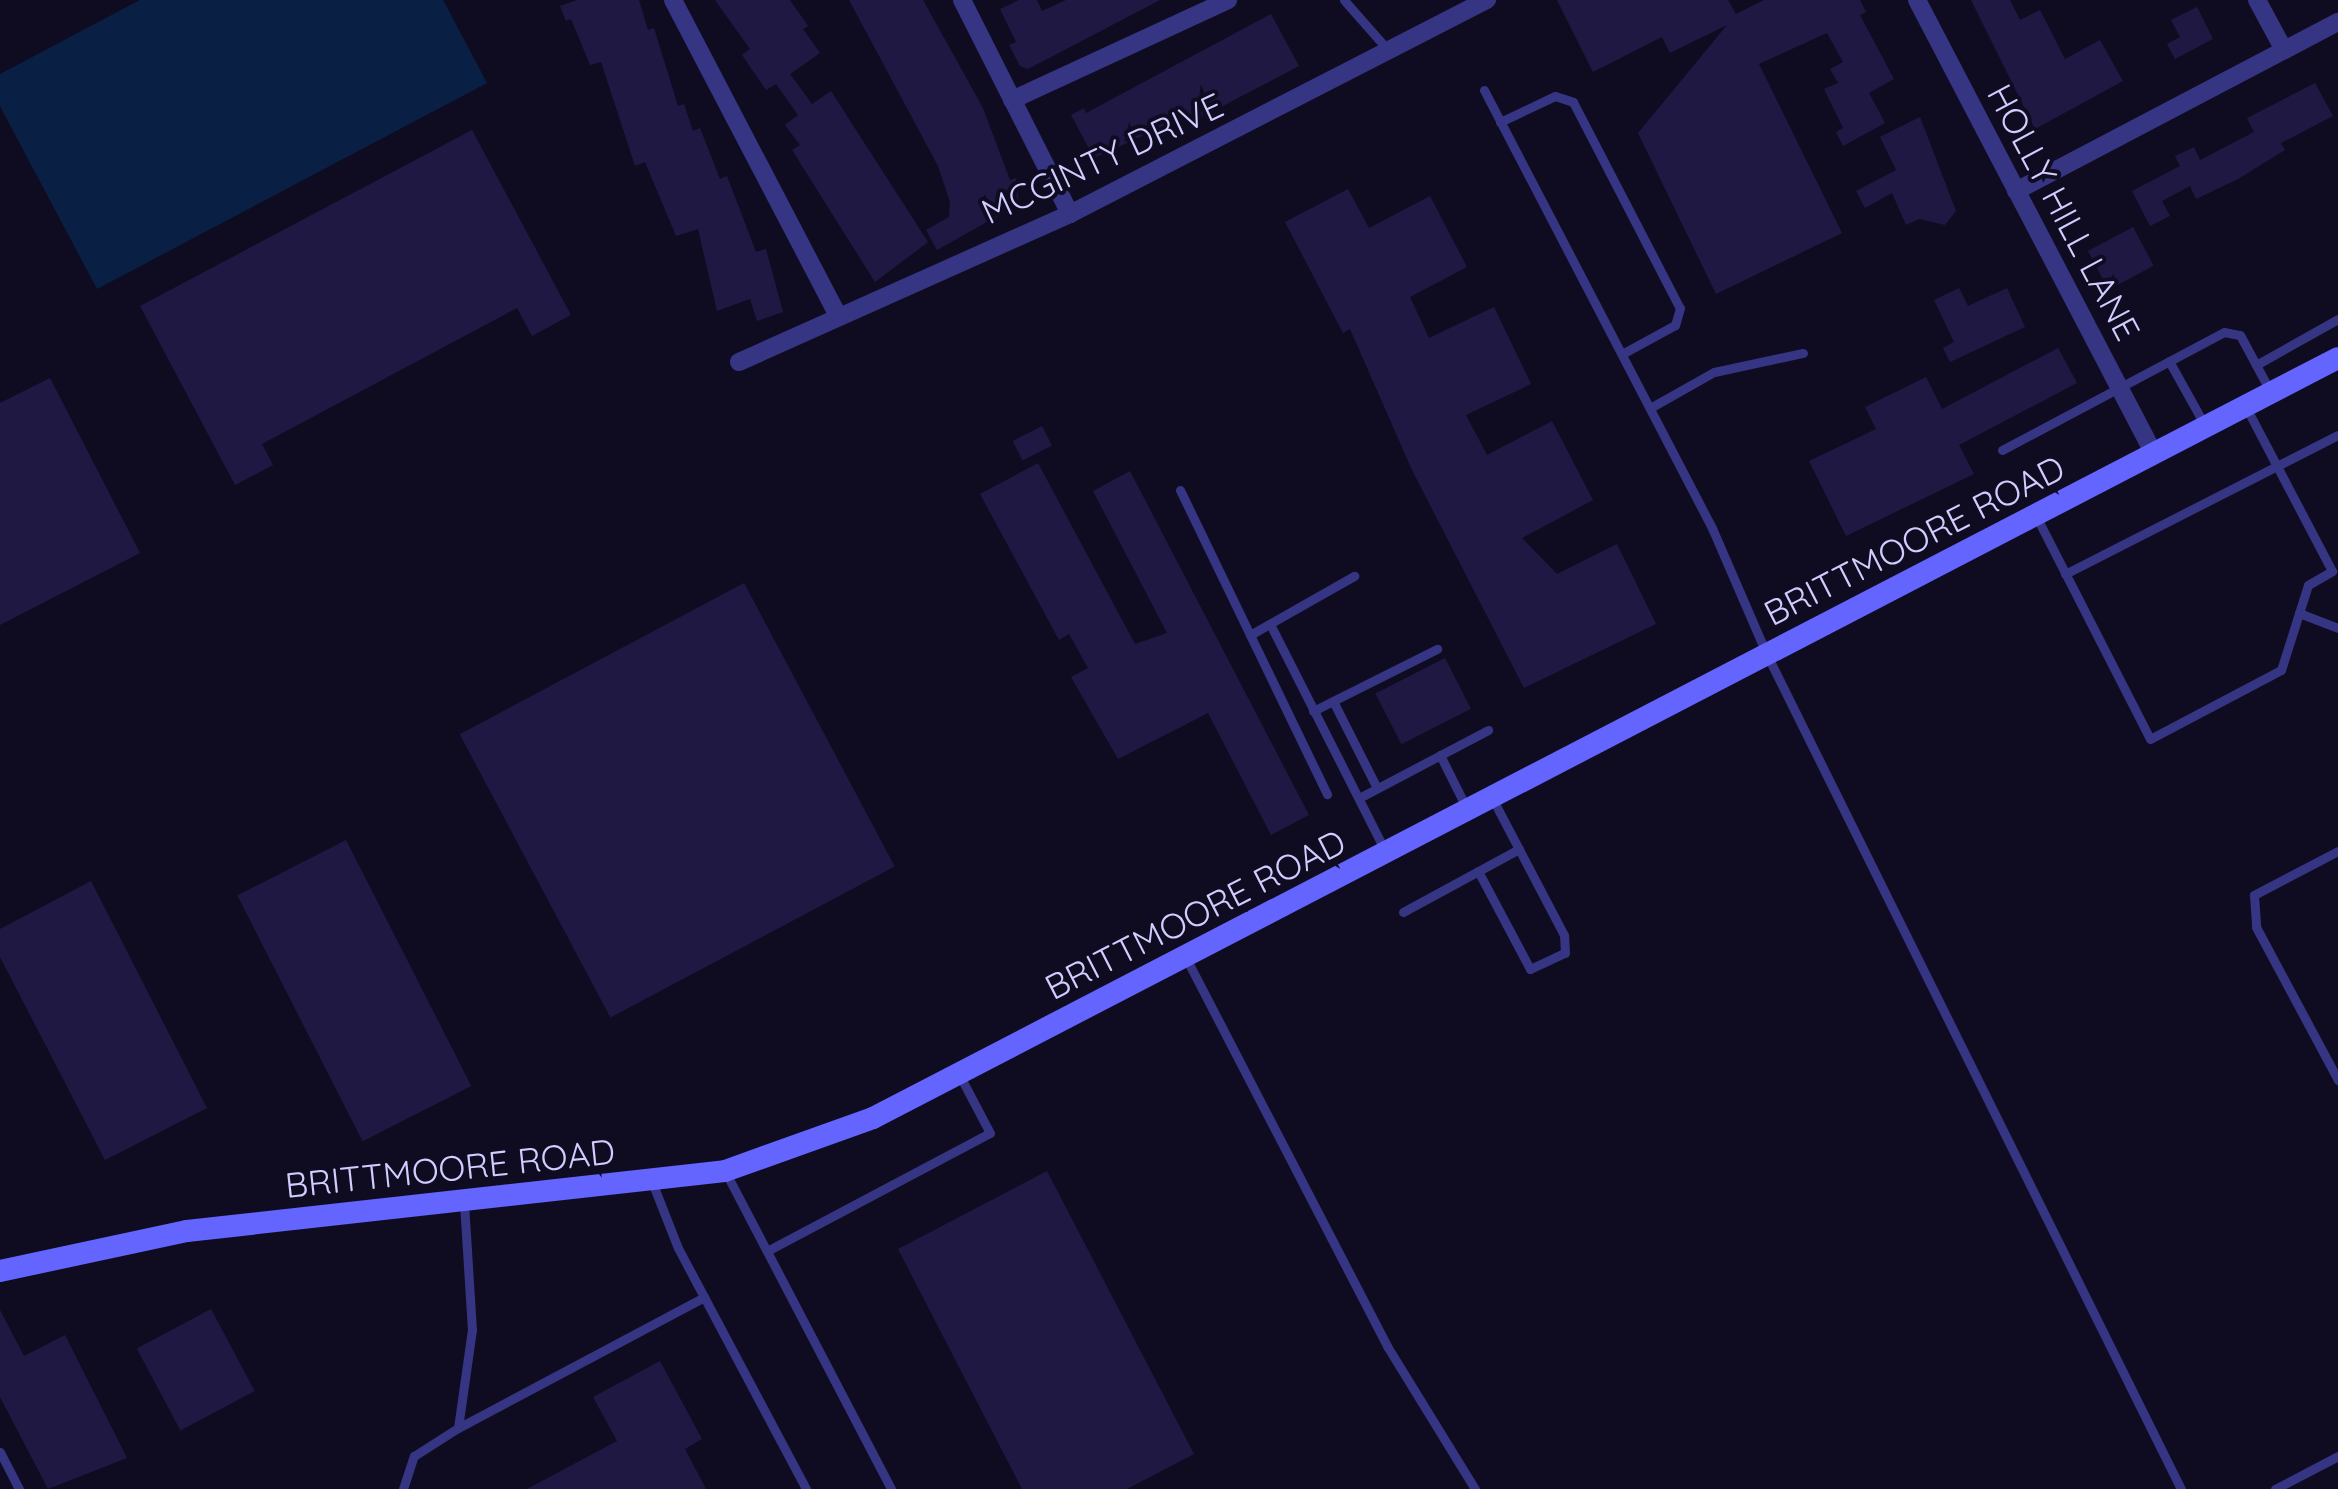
<!DOCTYPE html>
<style>
body{margin:0}
#map{position:relative;width:2338px;height:1489px;overflow:hidden;background:#0f0c22;font-family:Quicksand,sans-serif}
div>[style]{position:absolute}
.water>*{inset:0;background:#092044}
.building>*{inset:0;background:#1f1843;transform-origin:0 0}
.lane>*{height:9px;margin:-4.5px;padding:0 4.5px;transform-origin:4.5px;border-radius:4.5px;background:#363583}
.street>*{height:18px;margin:-9px;padding:0 9px;transform-origin:9px;border-radius:9px;background:#363583}
.secondary>*{height:22px;margin:-11px;padding:0 11px;transform-origin:11px;border-radius:11px;background:#6464ff}
span{translate:-50% -50%;white-space:nowrap;text-align:center;line-height:1.15;-webkit-text-stroke:8px #0f0c22;paint-order:stroke}
.street-label{font-size:35px;color:#d1cdff}
</style>
<div id="map">
<div class="water">
<i style="clip-path:polygon(140px 0,443px 0,487px 83px,97px 289px,0 106px,0 74px)"></i>
</div>
<div class="building">
<i style="clip-path:polygon(577px 0,639px 0,648px 30px,654px 28px,678px 106px,684px 104px,693px 131px,700px 128px,720px 179px,727px 176px,756px 252px,766px 249px,783px 312px,757px 321px,750px 299px,717px 311px,698px 229px,676px 236px,645px 162px,635px 166px,601px 62px,590px 65px,571px 19px,566px 21px,560px 6px)"></i>
<i style="clip-path:polygon(715px 0,790px 0,808px 26px,803px 29px,820px 53px,790px 74px,812px 104px,831px 91px,928px 242px,875px 282px,792px 150px,800px 145px,785px 125px,798px 115px,776px 84px,766px 90px,742px 55px,750px 49px)"></i>
<i style="clip-path:polygon(849px 0,923px 0,983px 108px,1010px 180px,1016px 178px,1019px 204px,937px 250px,926px 230px,949px 217px,950px 202px,938px 166px)"></i>
<i style="clip-path:polygon(1019px 0,1037px 0,1042px 11px,1066px 0,1160px 0,1028px 69px,1020px 66px,1009px 45px,1016px 42px,1000px 9px)"></i>
<i style="clip-path:polygon(1557px 0,1728px 0,1736px 14px,1764px 0,1860px 0,1866px 12px,1860px 15px,1894px 79px,1869px 93px,1885px 123px,1843px 146px,1836px 132px,1843px 128px,1824px 89px,1838px 83px,1830px 69px,1843px 62px,1827px 33px,1759px 64px,1842px 233px,1716px 294px,1638px 133px,1727px 25px,1670px 53px,1662px 37px,1593px 72px)"></i>
<i style="clip-path:polygon(1971px 0,2010px 0,2020px 20px,2040px 10px,2065px 59px,2100px 40px,2123px 81px,2035px 129px)"></i>
<i style="clip-path:polygon(2197px 7px,2213px 39px,2175px 59px,2167px 44px,2180px 37px,2171px 20px)"></i>
<i style="clip-path:polygon(1271px 14px,1299px 66px,1194px 121px,1190px 114px,1094px 158px,1071px 115px,1084px 108px,1086px 113px)"></i>
<i style="clip-path:polygon(2315px 83px,2333px 116px,2281px 143px,2285px 150px,2238px 179px,2196px 199px,2190px 186px,2162px 201px,2170px 216px,2150px 226px,2132px 191px,2180px 166px,2175px 156px,2194px 147px,2200px 160px,2254px 132px,2247px 118px)"></i>
<i style="clip-path:polygon(1920px 117px,1956px 211px,1945px 225px,1919px 219px,1906px 225px,1892px 193px,1865px 208px,1856px 191px,1896px 170px,1880px 137px)"></i>
<i style="clip-path:polygon(472px 130px,571px 315px,532px 336px,517px 308px,262px 444px,273px 465px,235px 485px,140px 306px)"></i>
<i style="clip-path:polygon(1348px 189px,1369px 228px,1430px 196px,1467px 267px,1410px 297px,1429px 338px,1494px 307px,1531px 384px,1466px 415px,1487px 455px,1552px 421px,1593px 500px,1522px 538px,1557px 574px,1617px 544px,1656px 624px,1524px 688px,1412px 470px,1350px 329px,1343px 333px,1285px 222px)"></i>
<i style="left:2133px;top:227px;width:44px;height:51px;rotate:62deg"></i>
<i style="clip-path:polygon(1959px 288px,1968px 306px,2007px 288px,2025px 327px,1950px 362px,1943px 348px,1954px 342px,1934px 300px)"></i>
<i style="clip-path:polygon(2058px 348px,2077px 383px,1959px 445px,1974px 474px,1846px 536px,1809px 461px,1876px 429px,1865px 407px,1926px 377px,1942px 409px)"></i>
<i style="clip-path:polygon(50px 378px,140px 553px,0 625px,0 403px)"></i>
<i style="left:1042px;top:426px;width:22px;height:33px;rotate:63deg"></i>
<i style="clip-path:polygon(1038px 463px,1135px 644px,1167px 633px,1093px 491px,1130px 471px,1309px 815px,1271px 835px,1208px 713px,1118px 759px,1071px 677px,1088px 668px,1069px 634px,1059px 640px,980px 494px)"></i>
<i style="left:744px;top:583px;width:321px;height:322px;rotate:62deg"></i>
<i style="left:1445px;top:658px;width:57px;height:78px;rotate:63deg"></i>
<i style="left:346px;top:840px;width:276px;height:122px;rotate:63deg"></i>
<i style="clip-path:polygon(91px 881px,207px 1108px,105px 1160px,0 957px,0 929px)"></i>
<i style="clip-path:polygon(1047px 1171px,1194px 1454px,1127px 1489px,1022px 1489px,898px 1249px)"></i>
<i style="left:211px;top:1309px;width:93px;height:84px;rotate:62deg"></i>
<i style="clip-path:polygon(0 1310px,24px 1356px,65px 1335px,127px 1458px,48px 1489px,0 1397px)"></i>
<i style="clip-path:polygon(660px 1361px,702px 1439px,685px 1449px,706px 1489px,527px 1489px,617px 1441px,593px 1397px)"></i>
</div>
<div class="lane">
<i style="left:1344px;top:0;width:67px;rotate:48.7deg"></i>
<i style="left:1484px;top:90px;width:494px;rotate:62.5deg"></i>
<i style="left:1712px;top:528px;width:138px;rotate:66.6deg"></i>
<i style="left:1767px;top:655px;width:931px;rotate:63.6deg"></i>
<i style="left:1500px;top:122px;width:61px;rotate:-25.3deg"></i>
<i style="left:1555px;top:96px;width:19px;rotate:18deg"></i>
<i style="left:1573px;top:102px;width:232px;rotate:62.6deg"></i>
<i style="left:1680px;top:308px;width:18px;rotate:106deg"></i>
<i style="left:1675px;top:325px;width:60px;rotate:151.3deg"></i>
<i style="left:2169px;top:361px;width:72px;rotate:60.9deg"></i>
<i style="left:2256px;top:365px;width:94px;rotate:-29.3deg"></i>
<i style="left:1650px;top:408px;width:73px;rotate:-29.4deg"></i>
<i style="left:1714px;top:372px;width:91px;rotate:-12.1deg"></i>
<i style="left:2002px;top:450px;width:251px;rotate:-28deg"></i>
<i style="left:2224px;top:332px;width:16px;rotate:11deg"></i>
<i style="left:2240px;top:335px;width:64px;rotate:61.8deg"></i>
<i style="left:1180px;top:490px;width:338px;rotate:64.2deg"></i>
<i style="left:2036px;top:516px;width:250px;rotate:62.9deg"></i>
<i style="left:2150px;top:739px;width:148px;rotate:-27.8deg"></i>
<i style="left:2281px;top:670px;width:89px;rotate:-72.4deg"></i>
<i style="left:2308px;top:585px;width:28px;rotate:-30deg"></i>
<i style="left:2332px;top:571px;width:183px;rotate:-117.7deg"></i>
<i style="left:2065px;top:574px;width:306px;rotate:-27deg"></i>
<i style="left:2299px;top:613px;width:42px;rotate:21deg"></i>
<i style="left:1270px;top:624px;width:252px;rotate:63.1deg"></i>
<i style="left:1250px;top:635px;width:120px;rotate:-29.6deg"></i>
<i style="left:1333px;top:701px;width:97px;rotate:63.2deg"></i>
<i style="left:1313px;top:711px;width:139px;rotate:-26.6deg"></i>
<i style="left:1440px;top:755px;width:60px;rotate:63.4deg"></i>
<i style="left:1359px;top:798px;width:146px;rotate:-27.8deg"></i>
<i style="left:2338px;top:851px;width:95px;rotate:152.4deg"></i>
<i style="left:2254px;top:895px;width:32px;rotate:86deg"></i>
<i style="left:2256px;top:927px;width:174px;rotate:61.8deg"></i>
<i style="left:1478px;top:871px;width:111px;rotate:62deg"></i>
<i style="left:1530px;top:969px;width:38px;rotate:-25deg"></i>
<i style="left:1565px;top:953px;width:18px;rotate:-93deg"></i>
<i style="left:1564px;top:935px;width:155px;rotate:-117.7deg"></i>
<i style="left:1403px;top:912px;width:132px;rotate:-28.5deg"></i>
<i style="left:1186px;top:958px;width:437px;rotate:62.6deg"></i>
<i style="left:1387px;top:1346px;width:168px;rotate:58.4deg"></i>
<i style="left:726px;top:1173px;width:356px;rotate:62.4deg"></i>
<i style="left:652px;top:1182px;width:71px;rotate:68.5deg"></i>
<i style="left:678px;top:1248px;width:273px;rotate:62deg"></i>
<i style="left:767px;top:1251px;width:252px;rotate:-27.9deg"></i>
<i style="left:990px;top:1133px;width:64px;rotate:-117.8deg"></i>
<i style="left:458px;top:1428px;width:279px;rotate:-28deg"></i>
<i style="left:0;top:1452px;width:42px;rotate:62.8deg"></i>
<i style="left:403px;top:1489px;width:35px;rotate:-72deg"></i>
<i style="left:414px;top:1456px;width:52px;rotate:-32.5deg"></i>
<i style="left:458px;top:1428px;width:99px;rotate:-81.9deg"></i>
<i style="left:472px;top:1330px;width:128px;rotate:-93.6deg"></i>
<i style="left:2275px;top:1489px;width:71px;rotate:-27.6deg"></i>
</div>
<div class="street">
<i style="left:673px;top:0;width:354px;rotate:62.4deg"></i>
<i style="left:962px;top:0;width:240px;rotate:63.2deg"></i>
<i style="left:1917px;top:0;width:512px;rotate:62.43deg"></i>
<i style="left:2257px;top:0;width:57px;rotate:61.6deg"></i>
<i style="left:1012px;top:100px;width:238px;rotate:-24.8deg"></i>
<i style="left:2016px;top:191px;width:364px;rotate:-27.7deg"></i>
<i style="left:739px;top:362px;width:363px;rotate:-24.1deg"></i>
<i style="left:1070px;top:214px;width:469px;rotate:-27.2deg"></i>
</div>
<div class="secondary">
<i style="left:0;top:1271px;width:191px;rotate:-12.1deg"></i>
<i style="left:187px;top:1231px;width:541px;rotate:-6.36deg"></i>
<i style="left:725px;top:1171px;width:157px;rotate:-19.7deg"></i>
<i style="left:873px;top:1118px;width:1650px;rotate:-27.42deg"></i>
</div>
<div class="street-label">
<span style="left:1102px;top:158px;rotate:-25deg">MCGINTY DRIVE</span>
<span style="left:2064px;top:212px;rotate:62deg">HOLLY HILL LANE</span>
<span style="left:1914px;top:540px;rotate:-27deg">BRITTMOORE ROAD</span>
<span style="left:1195px;top:914px;rotate:-27deg">BRITTMOORE ROAD</span>
<span style="left:450px;top:1168px;rotate:-6deg">BRITTMOORE ROAD</span>
</div>
</div>
